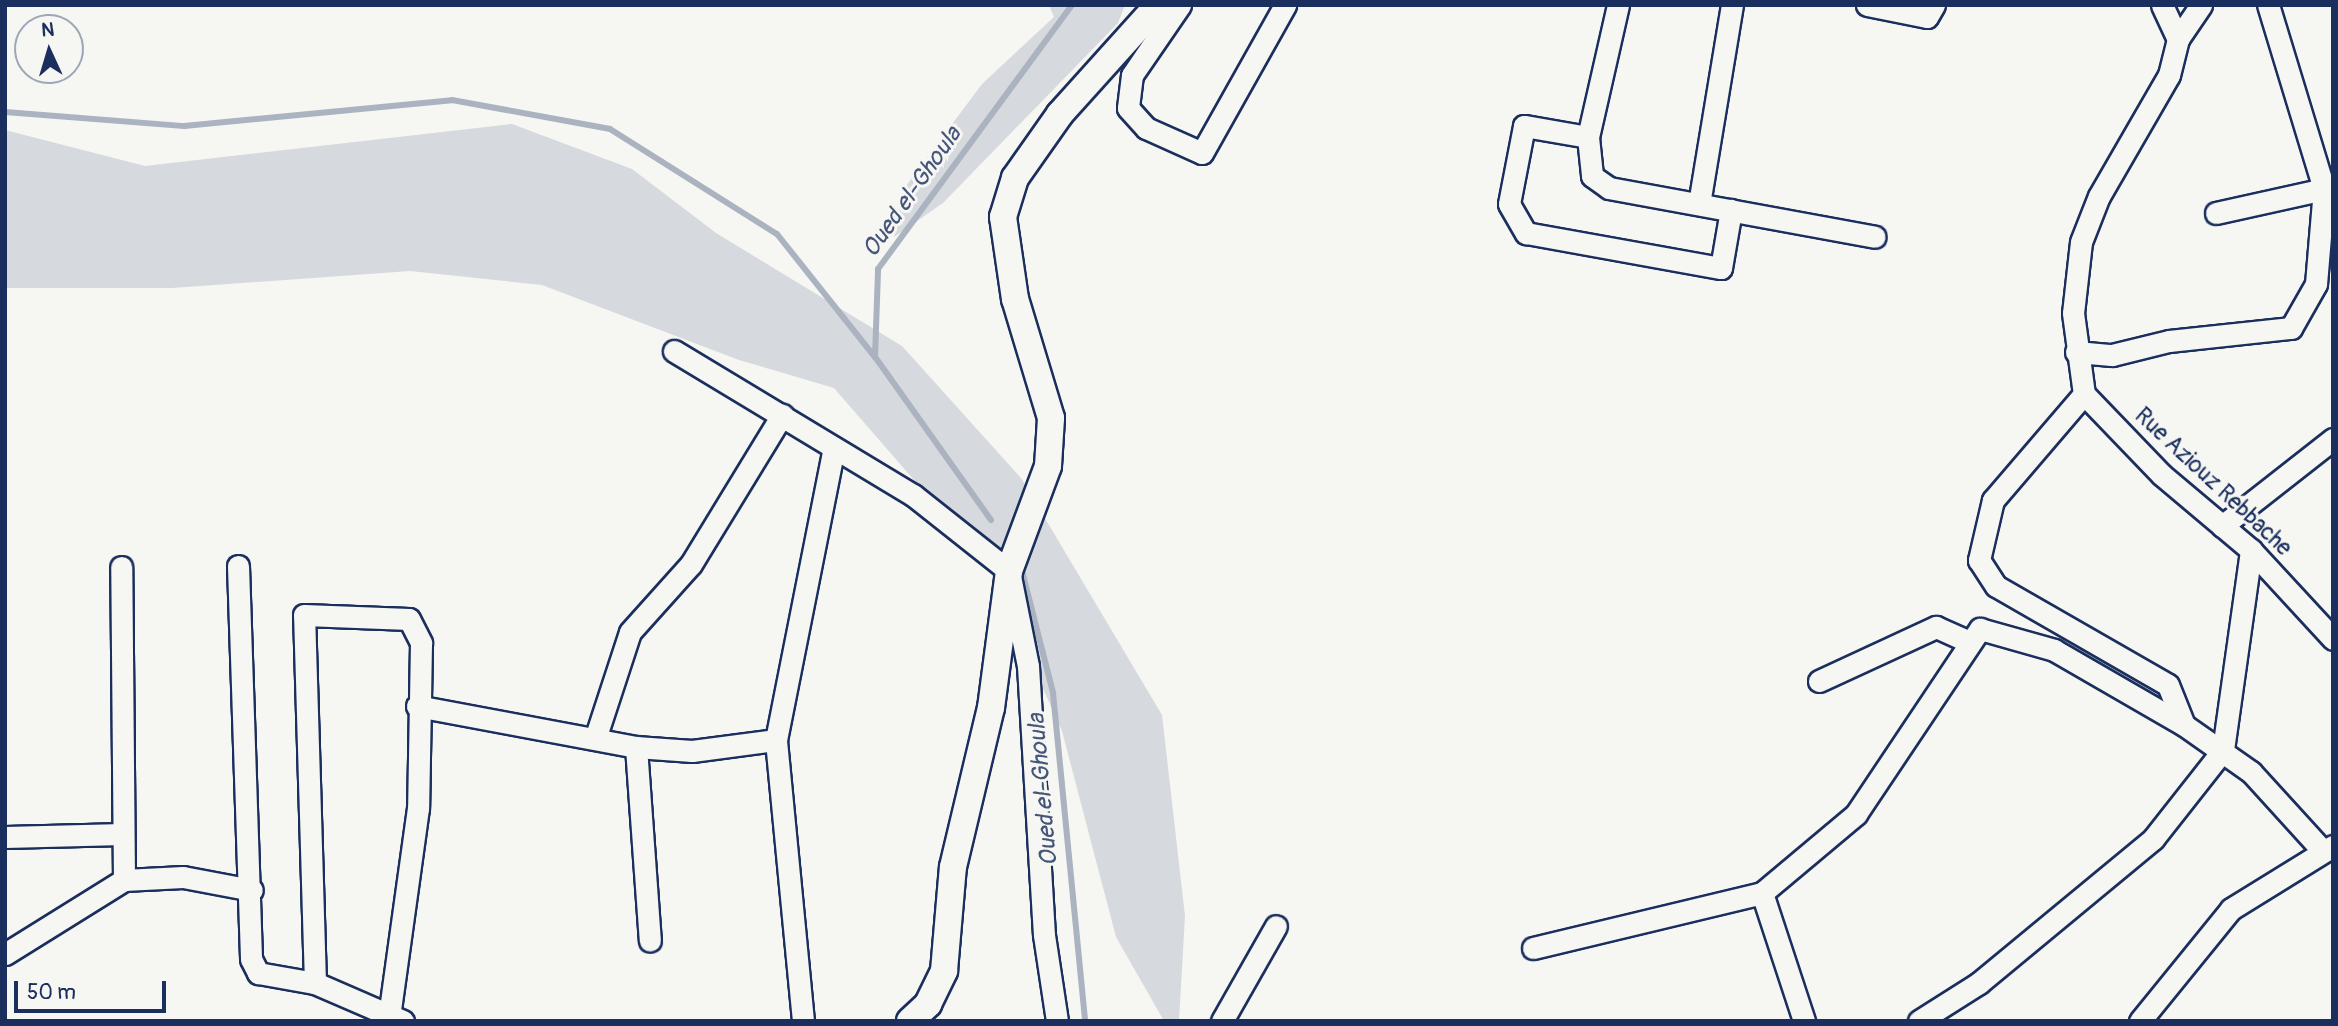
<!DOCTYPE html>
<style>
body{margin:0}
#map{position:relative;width:2338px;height:1026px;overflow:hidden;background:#f6f6f2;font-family:Pangolin,sans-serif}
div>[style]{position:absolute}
.green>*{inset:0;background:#d6d9dd}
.stream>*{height:6px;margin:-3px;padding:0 3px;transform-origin:3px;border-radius:3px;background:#abb2c0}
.roads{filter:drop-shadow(2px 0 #1b2f5e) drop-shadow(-2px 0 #1b2f5e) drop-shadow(0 2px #1b2f5e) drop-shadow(0 -2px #1b2f5e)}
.minor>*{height:21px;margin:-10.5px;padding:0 10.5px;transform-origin:10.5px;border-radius:10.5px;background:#f6f6f2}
.major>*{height:26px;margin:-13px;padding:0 13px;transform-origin:13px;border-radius:13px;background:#f6f6f2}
span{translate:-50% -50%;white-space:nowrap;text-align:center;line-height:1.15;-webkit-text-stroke:6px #f6f6f2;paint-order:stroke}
.street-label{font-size:23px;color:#1b2f5e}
.water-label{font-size:24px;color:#46567b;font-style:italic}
.frame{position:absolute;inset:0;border:7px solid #1b2f5e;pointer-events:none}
.north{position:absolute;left:14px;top:14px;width:70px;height:70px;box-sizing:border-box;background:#f6f6f2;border:2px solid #9ea6b7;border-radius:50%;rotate:356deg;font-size:19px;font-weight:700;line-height:28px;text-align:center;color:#1b2f5e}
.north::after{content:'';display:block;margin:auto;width:24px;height:32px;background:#1b2f5e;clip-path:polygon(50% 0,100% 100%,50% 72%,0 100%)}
.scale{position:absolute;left:14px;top:981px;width:152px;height:32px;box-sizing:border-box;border:4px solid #1b2f5e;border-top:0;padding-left:9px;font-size:21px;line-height:24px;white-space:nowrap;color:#1b2f5e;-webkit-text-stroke:5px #f6f6f2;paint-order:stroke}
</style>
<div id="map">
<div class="green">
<i style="clip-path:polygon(1049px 5px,1125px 5px,1118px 23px,943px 203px,894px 237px,903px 190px,982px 84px,1054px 17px)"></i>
<i style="clip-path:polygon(512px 124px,632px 169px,716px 233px,902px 346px,1021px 478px,1162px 715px,1185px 916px,1179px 1021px,1164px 1021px,1116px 937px,1062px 731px,987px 564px,834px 388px,739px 360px,542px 285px,410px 271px,172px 288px,5px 288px,5px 130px,145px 166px)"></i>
</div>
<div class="stream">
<i style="left:5px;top:112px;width:180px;rotate:4.5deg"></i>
<i style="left:184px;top:126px;width:269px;rotate:-5.5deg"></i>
<i style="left:452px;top:100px;width:161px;rotate:10.4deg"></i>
<i style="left:610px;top:129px;width:197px;rotate:32.2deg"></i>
<i style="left:777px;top:234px;width:157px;rotate:51.5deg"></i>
<i style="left:991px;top:520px;width:200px;rotate:-125.4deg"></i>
<i style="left:875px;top:357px;width:88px;rotate:-88deg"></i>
<i style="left:878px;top:269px;width:328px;rotate:-53.7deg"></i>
<i style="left:1021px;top:567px;width:130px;rotate:75.7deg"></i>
<i style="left:1053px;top:693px;width:330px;rotate:84.4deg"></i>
</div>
<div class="roads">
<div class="minor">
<i style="left:1180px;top:5px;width:85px;rotate:124.4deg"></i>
<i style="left:1132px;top:75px;width:33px;rotate:97deg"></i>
<i style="left:1128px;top:108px;width:27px;rotate:48deg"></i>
<i style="left:1146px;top:128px;width:61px;rotate:24.1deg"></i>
<i style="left:1202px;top:153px;width:170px;rotate:-60.7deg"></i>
<i style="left:1618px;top:5px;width:135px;rotate:102.8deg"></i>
<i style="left:1588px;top:137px;width:39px;rotate:84deg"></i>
<i style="left:1592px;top:176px;width:21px;rotate:35deg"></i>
<i style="left:1609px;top:188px;width:270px;rotate:10.4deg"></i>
<i style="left:1867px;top:5px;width:61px;rotate:11.3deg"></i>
<i style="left:1927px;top:17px;width:14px;rotate:-60deg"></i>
<i style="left:2162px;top:5px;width:38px;rotate:65deg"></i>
<i style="left:2201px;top:5px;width:41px;rotate:124.1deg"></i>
<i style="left:2178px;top:39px;width:37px;rotate:104deg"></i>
<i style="left:2169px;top:75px;width:140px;rotate:120deg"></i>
<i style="left:2099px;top:196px;width:49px;rotate:111.4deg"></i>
<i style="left:2081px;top:242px;width:71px;rotate:96.4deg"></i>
<i style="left:2073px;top:313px;width:82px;rotate:82.3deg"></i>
<i style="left:2084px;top:394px;width:112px;rotate:46.1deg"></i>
<i style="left:2162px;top:475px;width:116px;rotate:40.1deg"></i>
<i style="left:2251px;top:550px;width:121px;rotate:47.3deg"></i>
<i style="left:1588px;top:137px;width:65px;rotate:-170.2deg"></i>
<i style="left:1524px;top:126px;width:79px;rotate:100.9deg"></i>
<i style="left:1509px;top:204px;width:34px;rotate:60deg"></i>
<i style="left:1526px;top:233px;width:198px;rotate:10.2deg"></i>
<i style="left:1721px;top:268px;width:59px;rotate:-80.2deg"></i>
<i style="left:1699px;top:204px;width:202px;rotate:-80.6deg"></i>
<i style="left:2216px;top:213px;width:120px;rotate:-12.5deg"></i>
<i style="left:674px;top:351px;width:279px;rotate:31.1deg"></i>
<i style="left:913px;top:495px;width:122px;rotate:38.4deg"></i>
<i style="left:1009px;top:571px;width:97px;rotate:78.7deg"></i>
<i style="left:1028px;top:666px;width:269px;rotate:86.6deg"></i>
<i style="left:1044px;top:935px;width:87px;rotate:81.4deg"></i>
<i style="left:2076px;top:352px;width:36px;rotate:5deg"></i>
<i style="left:2112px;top:355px;width:59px;rotate:-13.8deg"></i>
<i style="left:2169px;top:341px;width:123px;rotate:-6.1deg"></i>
<i style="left:2291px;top:328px;width:51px;rotate:-60.4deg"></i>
<i style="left:2316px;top:284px;width:95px;rotate:-85.2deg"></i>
<i style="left:2324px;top:189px;width:192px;rotate:-106.9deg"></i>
<i style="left:2084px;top:394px;width:140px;rotate:130.6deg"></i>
<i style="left:1993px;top:500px;width:62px;rotate:103.1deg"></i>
<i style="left:1979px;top:560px;width:31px;rotate:57deg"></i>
<i style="left:1996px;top:586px;width:198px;rotate:29.9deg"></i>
<i style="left:2168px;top:685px;width:43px;rotate:68.2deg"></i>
<i style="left:2222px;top:526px;width:141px;rotate:-38.1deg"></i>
<i style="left:238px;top:566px;width:393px;rotate:88.1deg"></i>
<i style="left:251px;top:959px;width:16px;rotate:63deg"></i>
<i style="left:258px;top:973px;width:58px;rotate:10deg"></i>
<i style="left:315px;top:983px;width:96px;rotate:23.4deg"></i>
<i style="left:1819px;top:681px;width:129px;rotate:-24.8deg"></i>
<i style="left:1936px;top:627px;width:34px;rotate:24deg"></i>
<i style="left:417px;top:706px;width:223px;rotate:10.6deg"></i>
<i style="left:636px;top:747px;width:56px;rotate:4.1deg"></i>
<i style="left:692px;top:751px;width:85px;rotate:-7.5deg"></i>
<i style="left:596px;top:736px;width:109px;rotate:-71.9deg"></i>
<i style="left:630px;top:632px;width:91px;rotate:-48.1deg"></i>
<i style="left:691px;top:564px;width:175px;rotate:-58.6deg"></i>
<i style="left:636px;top:747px;width:194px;rotate:85.9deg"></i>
<i style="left:5px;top:837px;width:118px;rotate:-1.5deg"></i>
<i style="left:124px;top:880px;width:59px;rotate:-2.9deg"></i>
<i style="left:183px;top:877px;width:70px;rotate:10.7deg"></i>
<i style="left:1762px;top:893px;width:135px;rotate:71.8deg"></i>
<i style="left:1533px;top:948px;width:236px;rotate:-13.5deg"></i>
<i style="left:1762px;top:893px;width:123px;rotate:-40deg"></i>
<i style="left:1856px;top:814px;width:223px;rotate:-56.2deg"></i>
<i style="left:1980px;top:629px;width:77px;rotate:15.8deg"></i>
<i style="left:2054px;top:650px;width:150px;rotate:30deg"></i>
<i style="left:2184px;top:725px;width:82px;rotate:35deg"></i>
<i style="left:2251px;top:772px;width:105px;rotate:47.7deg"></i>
<i style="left:5px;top:954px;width:140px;rotate:-31.9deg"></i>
<i style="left:124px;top:880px;width:313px;rotate:-90.5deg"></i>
<i style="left:315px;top:983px;width:368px;rotate:-91.7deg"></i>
<i style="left:304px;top:615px;width:105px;rotate:2.2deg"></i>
<i style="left:409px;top:619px;width:27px;rotate:63deg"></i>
<i style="left:421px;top:643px;width:165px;rotate:91deg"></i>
<i style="left:418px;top:808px;width:204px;rotate:97.9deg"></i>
<i style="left:803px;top:1021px;width:282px;rotate:-95.5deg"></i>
<i style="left:776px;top:740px;width:295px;rotate:-78.8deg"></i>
<i style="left:1222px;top:1021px;width:109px;rotate:-60.4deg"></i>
<i style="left:1919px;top:1021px;width:71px;rotate:-32.3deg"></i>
<i style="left:1979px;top:983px;width:226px;rotate:-39.6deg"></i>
<i style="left:2153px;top:839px;width:113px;rotate:-51.8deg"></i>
<i style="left:2223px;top:750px;width:202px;rotate:-82deg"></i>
<i style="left:2140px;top:1021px;width:144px;rotate:-50.9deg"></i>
<i style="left:2231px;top:909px;width:120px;rotate:-31.7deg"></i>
</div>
<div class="major">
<i style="left:910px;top:1021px;width:25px;rotate:-43deg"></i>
<i style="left:928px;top:1004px;width:37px;rotate:-64deg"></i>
<i style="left:944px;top:971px;width:104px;rotate:-85.1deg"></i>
<i style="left:953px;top:867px;width:163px;rotate:-76.6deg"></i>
<i style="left:991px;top:708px;width:138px;rotate:-82.5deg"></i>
<i style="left:1009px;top:571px;width:112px;rotate:-69.6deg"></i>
<i style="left:1048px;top:466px;width:48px;rotate:-86.4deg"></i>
<i style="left:1051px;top:418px;width:124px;rotate:-106.8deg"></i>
<i style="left:1015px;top:299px;width:83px;rotate:-98.3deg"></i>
<i style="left:1003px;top:217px;width:41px;rotate:-72.9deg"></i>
<i style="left:1015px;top:178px;width:78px;rotate:-54.9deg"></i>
<i style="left:1060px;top:114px;width:147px;rotate:-48deg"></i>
</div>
</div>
<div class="street-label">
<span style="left:2213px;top:482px;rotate:43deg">Rue Aziouz Rebbache</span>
</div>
<div class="water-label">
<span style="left:912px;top:192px;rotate:-55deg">Oued el-Ghoula</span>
<span style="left:1043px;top:790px;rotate:-95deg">Oued el-Ghoula</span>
</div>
<div class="frame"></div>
<div class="north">N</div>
<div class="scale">50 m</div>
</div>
